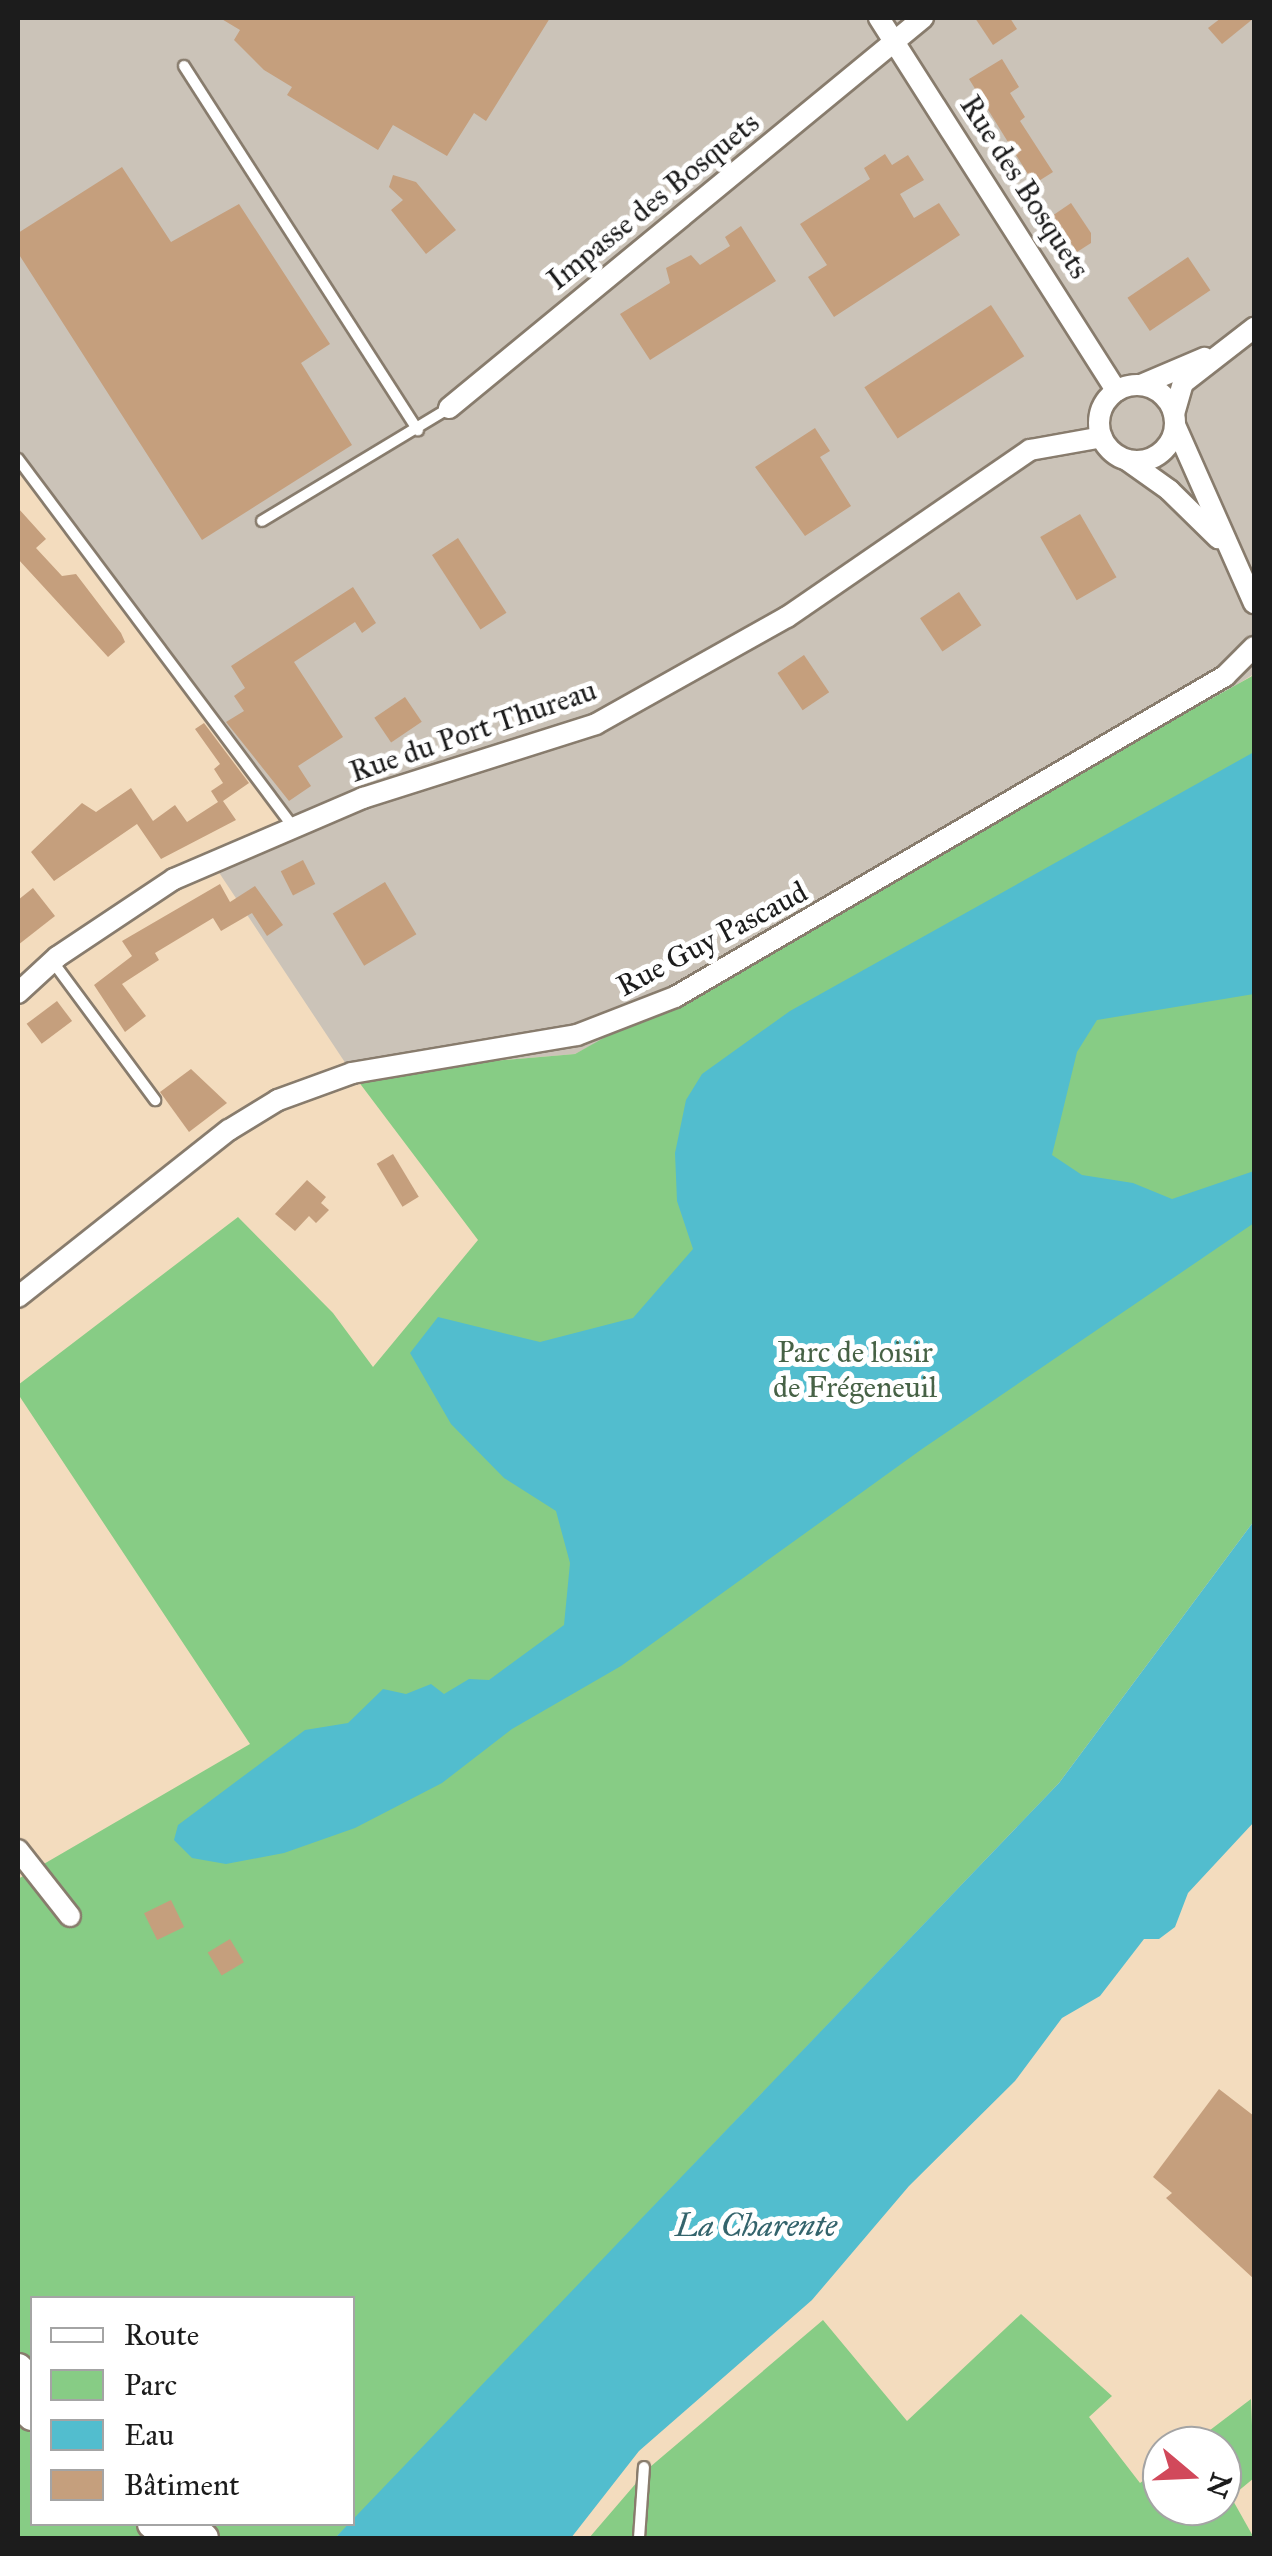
<!DOCTYPE html>
<meta charset="utf-8">
<style>
body{margin:0}
#map{position:relative;width:1272px;height:2556px;overflow:hidden;background:#f3dcbe;font-family:"IM FELL Great Primer",serif}
div>[style]{position:absolute}
.industrial>*{inset:0;background:#cbc3b8}
.green>*{inset:0;background:#87cc85}
.water>*{inset:0;background:#52bdce}
.building>*{inset:0;background:#c59f7d;transform-origin:0 0}
.roads{filter:drop-shadow(2px 0 #887c6d) drop-shadow(-2px 0 #887c6d) drop-shadow(0 2px #887c6d) drop-shadow(0 -2px #887c6d)}
.lane>*{height:10px;margin:-5px;padding:0 5px;transform-origin:5px;border-radius:5px;background:#fff}
.street>*{height:20px;margin:-10px;padding:0 10px;transform-origin:10px;border-radius:10px;background:#fff}
.street>.ring{margin:-10px;padding:0;box-sizing:content-box;background:none;border:20px solid #fff;border-radius:50%}
.secondary>*{height:28px;margin:-14px;padding:0 14px;transform-origin:14px;border-radius:14px;background:#fff}
span{translate:-50% -50%;white-space:nowrap;text-align:center;line-height:1.15;-webkit-text-stroke:10px #fff;paint-order:stroke}
.street-label{font-size:30px;color:#1c1c1c}
.park-label{font-size:30px;color:#476246}
.water-label{font-size:32px;color:#34646c;font-style:italic}
.frame{position:absolute;inset:0;border:20px solid #1c1c1c;pointer-events:none}
.legend{position:absolute;left:30px;top:2296px;width:325px;height:230px;box-sizing:border-box;background:#fff;border:2px solid #a4a4a4;margin:0;padding:12px 18px;list-style:none;font-size:30px;color:#1c1c1c}
.legend li{display:flex;align-items:center;gap:20px;height:50px}
.legend b{width:50px;border:2px solid #a4a4a4}
.north{position:absolute;left:1142px;top:2426px;width:100px;height:100px;box-sizing:border-box;background:#fff;border:2px solid #a4a4a4;border-radius:50%;rotate:109deg;font-size:28px;font-weight:700;line-height:40px;text-align:center;color:#1c1c1c}
.north::after{content:'';display:block;margin:auto;width:35px;height:45px;background:#d1495b;clip-path:polygon(50% 0,100% 100%,50% 72%,0 100%)}
</style>
<div id="map">
<div class="industrial">
<i style="clip-path:polygon(18px 18px,1254px 18px,1254px 674px,996px 835px,575px 1054px,352px 1073px,210px 859px,298px 820px,18px 469px)"></i>
</div>
<div class="green">
<i style="clip-path:polygon(1254px 675px,1254px 1521px,1059px 1783px,353px 2521px,352px 2298px,32px 2298px,32px 2524px,350px 2524px,335px 2538px,18px 2538px,18px 1879px,250px 1744px,20px 1397px,18px 1385px,238px 1217px,333px 1313px,373px 1367px,478px 1240px,352px 1073px,575px 1054px)"></i>
<i style="clip-path:polygon(1021px 2314px,1112px 2396px,1089px 2417px,1140px 2483px,1162px 2467px,1162px 2506px,1222px 2506px,1222px 2446px,1189px 2446px,1251px 2399px,1254px 2478px,1231px 2497px,1254px 2538px,589px 2538px,650px 2467px,823px 2320px,907px 2421px)"></i>
</div>
<div class="water">
<i style="clip-path:polygon(1254px 752px,1254px 994px,1097px 1020px,1077px 1052px,1052px 1155px,1082px 1175px,1133px 1183px,1172px 1199px,1254px 1171px,1254px 1223px,922px 1449px,621px 1666px,512px 1729px,442px 1783px,355px 1828px,284px 1853px,226px 1864px,192px 1858px,174px 1840px,178px 1825px,305px 1730px,348px 1723px,383px 1689px,406px 1694px,431px 1684px,444px 1694px,469px 1679px,489px 1680px,564px 1625px,570px 1563px,556px 1511px,504px 1478px,451px 1424px,410px 1353px,438px 1317px,540px 1342px,633px 1318px,693px 1249px,677px 1201px,675px 1153px,686px 1100px,702px 1074px,790px 1011px)"></i>
<i style="clip-path:polygon(1254px 1521px,1254px 1822px,1188px 1893px,1175px 1927px,1159px 1939px,1144px 1939px,1100px 1996px,1062px 2018px,1015px 2081px,909px 2186px,812px 2300px,639px 2451px,571px 2538px,335px 2538px,1059px 1783px)"></i>
</div>
<div class="building">
<i style="clip-path:polygon(220px 18px,550px 18px,486px 121px,474px 113px,447px 156px,393px 125px,378px 150px,287px 95px,292px 87px,264px 70px,234px 40px,240px 30px)"></i>
<i style="clip-path:polygon(975px 18px,1010px 18px,1017px 29px,993px 45px)"></i>
<i style="clip-path:polygon(1221px 18px,1254px 18px,1222px 44px,1208px 28px)"></i>
<i style="clip-path:polygon(1002px 59px,1019px 87px,1010px 93px,1025px 117px,1020px 121px,1053px 172px,1034px 184px,969px 79px)"></i>
<i style="clip-path:polygon(885px 154px,892px 165px,908px 155px,924px 180px,900px 194px,914px 218px,939px 203px,960px 235px,834px 317px,808px 277px,827px 265px,800px 224px,870px 179px,864px 168px)"></i>
<i style="clip-path:polygon(122px 167px,171px 242px,239px 204px,330px 344px,301px 363px,352px 445px,202px 540px,18px 253px,18px 233px)"></i>
<i style="clip-path:polygon(393px 175px,416px 182px,456px 230px,426px 254px,391px 210px,403px 200px,389px 187px)"></i>
<i style="clip-path:polygon(1071px 203px,1091px 233px,1091px 243px,1077px 252px,1052px 216px)"></i>
<i style="clip-path:polygon(741px 226px,776px 281px,650px 360px,620px 314px,670px 283px,666px 268px,691px 255px,700px 265px,730px 246px,725px 237px)"></i>
<i style="left:1188px;top:257px;width:40px;height:73px;rotate:56deg"></i>
<i style="left:991px;top:305px;width:61px;height:151px;rotate:57deg"></i>
<i style="clip-path:polygon(815px 428px,830px 451px,820px 457px,851px 506px,805px 536px,755px 467px)"></i>
<i style="clip-path:polygon(18px 508px,46px 539px,36px 548px,62px 576px,76px 574px,121px 633px,125px 642px,108px 657px,18px 559px)"></i>
<i style="left:1080px;top:514px;width:73px;height:46px;rotate:60deg"></i>
<i style="left:458px;top:538px;width:89px;height:31px;rotate:57deg"></i>
<i style="clip-path:polygon(353px 587px,376px 623px,362px 633px,355px 622px,294px 662px,343px 737px,298px 766px,311px 786px,289px 801px,226px 722px,244px 711px,234px 696px,245px 688px,231px 666px)"></i>
<i style="left:959px;top:592px;width:40px;height:47px;rotate:56deg"></i>
<i style="left:804px;top:655px;width:45px;height:32px;rotate:56deg"></i>
<i style="left:405px;top:697px;width:30px;height:37px;rotate:56deg"></i>
<i style="clip-path:polygon(204px 723px,249px 783px,223px 801px,236px 820px,161px 859px,137px 824px,54px 881px,31px 852px,82px 803px,96px 812px,131px 788px,153px 821px,175px 805px,187px 822px,218px 802px,211px 791px,223px 783px,214px 769px,220px 764px,195px 729px)"></i>
<i style="left:303px;top:860px;width:27px;height:25px;rotate:63deg"></i>
<i style="left:385px;top:882px;width:61px;height:61px;rotate:59deg"></i>
<i style="clip-path:polygon(220px 884px,230px 902px,255px 886px,283px 925px,267px 936px,252px 913px,221px 931px,213px 918px,155px 953px,159px 960px,122px 984px,146px 1016px,125px 1032px,94px 985px,132px 956px,122px 941px)"></i>
<i style="clip-path:polygon(33px 888px,55px 916px,18px 945px,18px 900px)"></i>
<i style="left:57px;top:1001px;width:25px;height:38px;rotate:53deg"></i>
<i style="clip-path:polygon(191px 1069px,227px 1103px,189px 1132px,160px 1092px)"></i>
<i style="left:393px;top:1154px;width:50px;height:19px;rotate:59deg"></i>
<i style="clip-path:polygon(307px 1180px,326px 1197px,321px 1203px,329px 1210px,316px 1223px,309px 1216px,295px 1231px,275px 1214px)"></i>
<i style="left:171px;top:1900px;width:30px;height:30px;rotate:64deg"></i>
<i style="left:230px;top:1939px;width:27px;height:26px;rotate:59deg"></i>
<i style="clip-path:polygon(1219px 2089px,1254px 2116px,1254px 2279px,1166px 2198px,1172px 2193px,1153px 2177px)"></i>
</div>
<div class="roads">
<div class="lane">
<i style="left:184px;top:66px;width:433px;rotate:57.3deg"></i>
<i style="left:18px;top:459px;width:461px;rotate:53.2deg"></i>
<i style="left:262px;top:521px;width:218px;rotate:-31.1deg"></i>
<i style="left:53px;top:962px;width:172px;rotate:53.5deg"></i>
<i style="left:639px;top:2538px;width:71px;rotate:-86deg"></i>
</div>
<div class="street">
<i style="left:879px;top:18px;width:442px;rotate:57.5deg"></i>
<i style="left:1141px;top:385px;width:69px;rotate:-23.2deg"></i>
<i class="ring" style="left:1099px;top:385px;width:56px;height:56px"></i>
<i style="left:449px;top:408px;width:614px;rotate:-39.45deg"></i>
<i style="left:1174px;top:414px;width:32px;rotate:-74deg"></i>
<i style="left:1183px;top:383px;width:90px;rotate:-37.8deg"></i>
<i style="left:1175px;top:425px;width:195px;rotate:66.1deg"></i>
<i style="left:1127px;top:460px;width:52px;rotate:35.5deg"></i>
<i style="left:1169px;top:490px;width:69px;rotate:44.4deg"></i>
<i style="left:18px;top:993px;width:53px;rotate:-42.7deg"></i>
<i style="left:57px;top:957px;width:141px;rotate:-33.7deg"></i>
<i style="left:174px;top:879px;width:206px;rotate:-23.2deg"></i>
<i style="left:363px;top:798px;width:244px;rotate:-17.6deg"></i>
<i style="left:596px;top:724px;width:219px;rotate:-29.3deg"></i>
<i style="left:787px;top:617px;width:295px;rotate:-34.5deg"></i>
<i style="left:1030px;top:450px;width:73px;rotate:-10.2deg"></i>
<i style="left:18px;top:1297px;width:269px;rotate:-38.4deg"></i>
<i style="left:229px;top:1130px;width:57px;rotate:-31.5deg"></i>
<i style="left:278px;top:1100px;width:79px;rotate:-20deg"></i>
<i style="left:352px;top:1073px;width:228px;rotate:-9.6deg"></i>
<i style="left:577px;top:1035px;width:105px;rotate:-21.2deg"></i>
<i style="left:675px;top:997px;width:637px;rotate:-30.27deg"></i>
<i style="left:1225px;top:676px;width:41px;rotate:-45deg"></i>
<i style="left:18px;top:1850px;width:84px;rotate:51.8deg"></i>
</div>
<div class="secondary">
<i style="left:18px;top:2368px;width:20px;rotate:45deg"></i>
<i style="left:18px;top:2403px;width:19px;rotate:43deg"></i>
<i style="left:152px;top:2524px;width:21px;rotate:41deg"></i>
<i style="left:188px;top:2524px;width:21px;rotate:41deg"></i>
</div>
</div>
<div class="street-label">
<span style="left:1025px;top:187px;rotate:57deg">Rue des Bosquets</span>
<span style="left:653px;top:201px;rotate:-39deg">Impasse des Bosquets</span>
<span style="left:473px;top:731px;rotate:-19deg">Rue du Port Thureau</span>
<span style="left:712px;top:939px;rotate:-28deg">Rue Guy Pascaud</span>
</div>
<div class="park-label">
<span style="left:855px;top:1369px">Parc de loisir<br>de Frégeneuil</span>
</div>
<div class="water-label">
<span style="left:756px;top:2226px">La Charente</span>
</div>
<div class="frame"></div>
<ul class="legend">
<li><b style="height:12px;background:#fff"></b>Route</li>
<li><b style="height:28px;background:#87cc85"></b>Parc</li>
<li><b style="height:28px;background:#52bdce"></b>Eau</li>
<li><b style="height:28px;background:#c59f7d"></b>Bâtiment</li>
</ul>
<div class="north">N</div>
</div>
